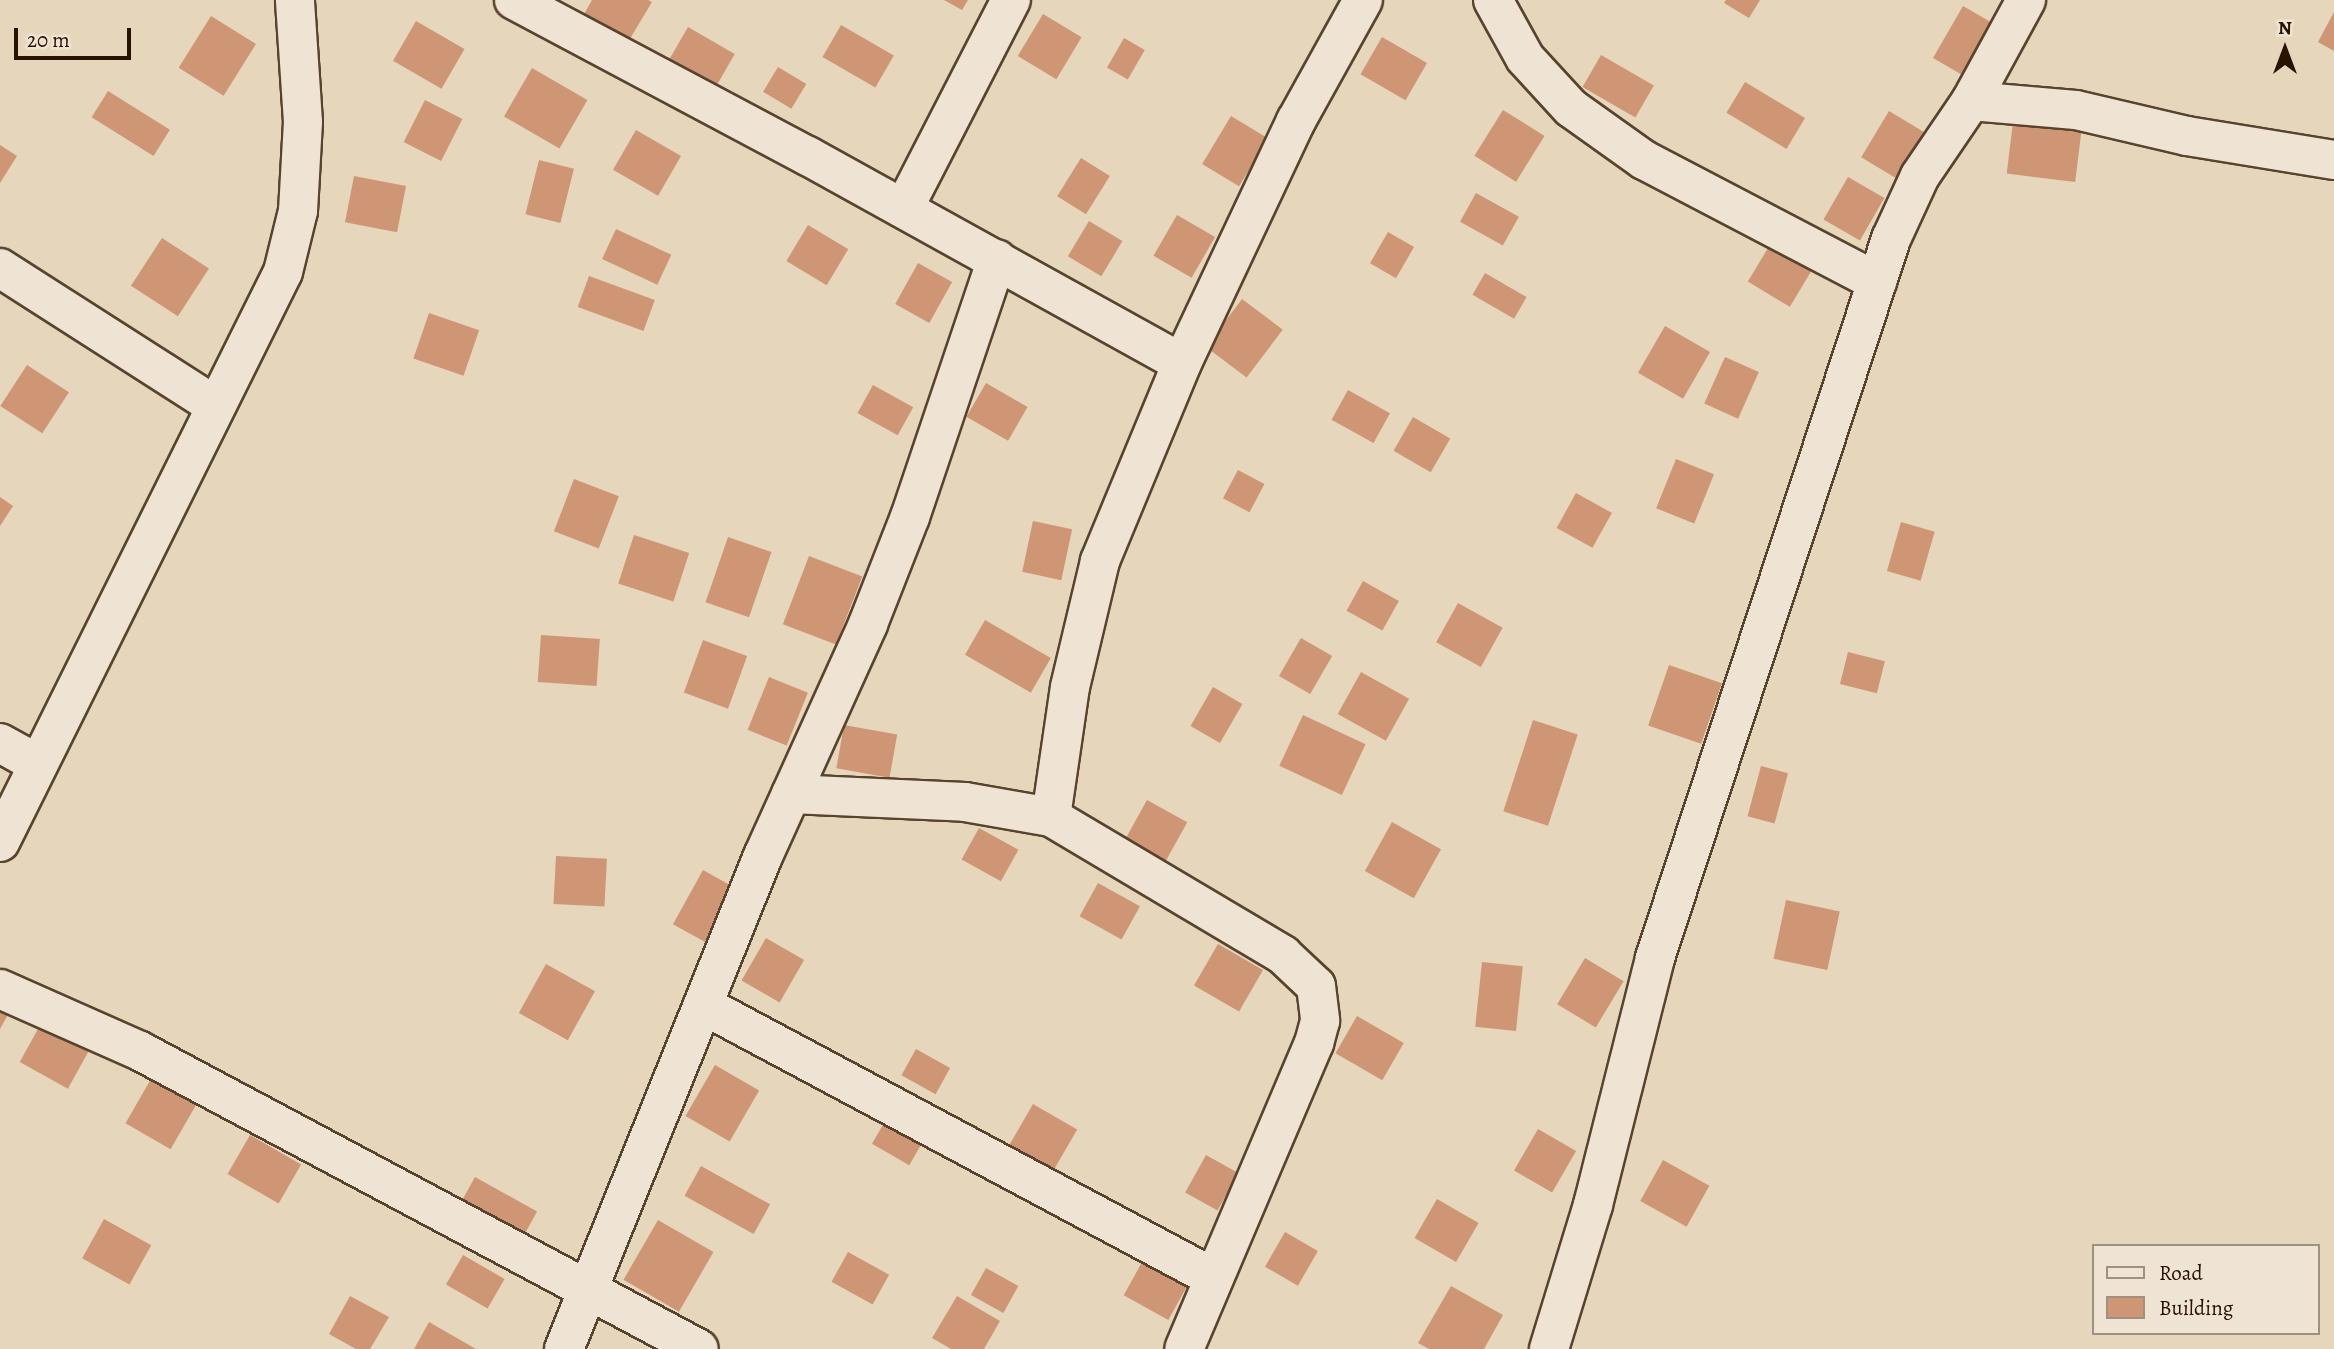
<!DOCTYPE html>
<style>
body{margin:0}
#map{position:relative;width:2334px;height:1349px;overflow:hidden;background:#e6d6bb;font-family:Alegreya,serif}
div>[style]{position:absolute}
.building>*{inset:0;background:#cf9675;transform-origin:0 0}
.roads{filter:drop-shadow(2px 0 #58432f) drop-shadow(-2px 0 #58432f) drop-shadow(0 2px #58432f) drop-shadow(0 -2px #58432f)}
.street>*{height:38px;margin:-19px;padding:0 19px;transform-origin:19px;border-radius:19px;background:#efe4d3}
span{translate:-50% -50%;white-space:nowrap;text-align:center;line-height:1.15;-webkit-text-stroke:5px #efe4d3;paint-order:stroke}
.legend{position:absolute;left:2092px;top:1244px;width:228px;height:91px;box-sizing:border-box;background:#efe4d3;border:2px solid #a0907f;margin:0;padding:9px 12px;list-style:none;font-size:21px;color:#291200}
.legend li{display:flex;align-items:center;gap:14px;height:35px}
.legend b{width:35px;border:2px solid #a0907f}
.north{position:absolute;left:2250px;top:14px;width:70px;height:70px;-webkit-text-stroke:5px #efe4d3;paint-order:stroke;rotate:0deg;font-size:19px;font-weight:700;line-height:28px;text-align:center;color:#291200}
.north::after{content:'';display:block;margin:auto;width:24px;height:32px;background:#291200;clip-path:polygon(50% 0,100% 100%,50% 72%,0 100%)}
.scale{position:absolute;left:14px;top:28px;width:117px;height:32px;box-sizing:border-box;border:4px solid #291200;border-top:0;padding-left:9px;font-size:21px;line-height:24px;white-space:nowrap;color:#291200;-webkit-text-stroke:5px #efe4d3;paint-order:stroke}
</style>
<div id="map">
<div class="building">
<i style="clip-path:polygon(592px 0,648px 0,652px 2px,628px 42px,583px 16px)"></i>
<i style="clip-path:polygon(944px 0,968px 0,962px 10px)"></i>
<i style="clip-path:polygon(1726px 0,1760px 0,1749px 18px,1724px 3px)"></i>
<i style="left:1963px;top:6px;width:34px;height:60px;rotate:30deg"></i>
<i style="clip-path:polygon(2334px 12px,2334px 51px,2318px 42px)"></i>
<i style="left:1043px;top:14px;width:45px;height:49px;rotate:31deg"></i>
<i style="left:211px;top:16px;width:53px;height:61px;rotate:32deg"></i>
<i style="left:416px;top:21px;width:56px;height:46px;rotate:30deg"></i>
<i style="left:841px;top:25px;width:61px;height:37px;rotate:30deg"></i>
<i style="left:688px;top:27px;width:54px;height:41px;rotate:30deg"></i>
<i style="left:1382px;top:37px;width:52px;height:43px;rotate:30deg"></i>
<i style="left:1124px;top:38px;width:24px;height:34px;rotate:30deg"></i>
<i style="left:1601px;top:55px;width:61px;height:37px;rotate:30deg"></i>
<i style="left:778px;top:67px;width:33px;height:29px;rotate:31deg"></i>
<i style="left:532px;top:68px;width:64px;height:56px;rotate:30deg"></i>
<i style="left:1745px;top:82px;width:70px;height:36px;rotate:31deg"></i>
<i style="left:108px;top:91px;width:73px;height:31px;rotate:32deg"></i>
<i style="left:425px;top:100px;width:42px;height:47px;rotate:27deg"></i>
<i style="left:1503px;top:110px;width:49px;height:54px;rotate:32deg"></i>
<i style="left:1889px;top:111px;width:45px;height:54px;rotate:31deg"></i>
<i style="left:2014px;top:114px;width:69px;height:60px;rotate:7deg"></i>
<i style="left:1231px;top:116px;width:43px;height:56px;rotate:31deg"></i>
<i style="left:636px;top:130px;width:52px;height:46px;rotate:30deg"></i>
<i style="clip-path:polygon(0 145px,17px 156px,0 183px)"></i>
<i style="left:1081px;top:158px;width:34px;height:45px;rotate:32deg"></i>
<i style="left:539px;top:160px;width:36px;height:56px;rotate:14deg"></i>
<i style="left:354px;top:176px;width:53px;height:47px;rotate:11deg"></i>
<i style="left:1848px;top:177px;width:42px;height:49px;rotate:30deg"></i>
<i style="left:1476px;top:193px;width:49px;height:33px;rotate:29deg"></i>
<i style="left:1177px;top:215px;width:44px;height:47px;rotate:30deg"></i>
<i style="left:1089px;top:221px;width:39px;height:41px;rotate:31deg"></i>
<i style="left:808px;top:225px;width:47px;height:42px;rotate:31deg"></i>
<i style="left:616px;top:229px;width:61px;height:33px;rotate:25deg"></i>
<i style="left:1388px;top:232px;width:30px;height:36px;rotate:30deg"></i>
<i style="left:162px;top:238px;width:56px;height:57px;rotate:33deg"></i>
<i style="left:1771px;top:243px;width:49px;height:45px;rotate:31deg"></i>
<i style="left:918px;top:263px;width:39px;height:47px;rotate:29deg"></i>
<i style="left:1485px;top:273px;width:48px;height:25px;rotate:30deg"></i>
<i style="left:589px;top:276px;width:70px;height:33px;rotate:20deg"></i>
<i style="left:1242px;top:299px;width:51px;height:60px;rotate:37deg"></i>
<i style="left:429px;top:313px;width:53px;height:48px;rotate:19deg"></i>
<i style="left:1665px;top:326px;width:52px;height:54px;rotate:30deg"></i>
<i style="left:1725px;top:357px;width:37px;height:51px;rotate:24deg"></i>
<i style="left:27px;top:365px;width:50px;height:49px;rotate:33deg"></i>
<i style="left:986px;top:383px;width:48px;height:39px;rotate:30deg"></i>
<i style="left:873px;top:385px;width:46px;height:32px;rotate:29deg"></i>
<i style="left:1348px;top:390px;width:48px;height:34px;rotate:29deg"></i>
<i style="left:1413px;top:417px;width:43px;height:39px;rotate:30deg"></i>
<i style="left:1676px;top:459px;width:41px;height:53px;rotate:22deg"></i>
<i style="left:1238px;top:470px;width:30px;height:32px;rotate:28deg"></i>
<i style="left:574px;top:479px;width:48px;height:56px;rotate:21deg"></i>
<i style="left:1576px;top:493px;width:41px;height:40px;rotate:29deg"></i>
<i style="clip-path:polygon(0 497px,13px 506px,0 526px)"></i>
<i style="left:1033px;top:521px;width:40px;height:52px;rotate:12deg"></i>
<i style="left:1901px;top:522px;width:35px;height:51px;rotate:16deg"></i>
<i style="left:634px;top:535px;width:58px;height:51px;rotate:18deg"></i>
<i style="left:728px;top:537px;width:46px;height:69px;rotate:19deg"></i>
<i style="left:809px;top:556px;width:57px;height:73px;rotate:21deg"></i>
<i style="left:1363px;top:581px;width:41px;height:34px;rotate:29deg"></i>
<i style="left:1458px;top:603px;width:51px;height:45px;rotate:29deg"></i>
<i style="left:985px;top:620px;width:76px;height:40px;rotate:30deg"></i>
<i style="left:541px;top:635px;width:59px;height:47px;rotate:4deg"></i>
<i style="left:1301px;top:638px;width:36px;height:44px;rotate:30deg"></i>
<i style="left:703px;top:640px;width:47px;height:56px;rotate:20deg"></i>
<i style="left:1848px;top:652px;width:38px;height:33px;rotate:14deg"></i>
<i style="left:1669px;top:665px;width:56px;height:64px;rotate:19deg"></i>
<i style="left:1361px;top:672px;width:55px;height:48px;rotate:29deg"></i>
<i style="left:769px;top:677px;width:42px;height:57px;rotate:22deg"></i>
<i style="left:1213px;top:687px;width:34px;height:45px;rotate:30deg"></i>
<i style="left:1303px;top:715px;width:69px;height:56px;rotate:25deg"></i>
<i style="left:1533px;top:720px;width:47px;height:96px;rotate:18deg"></i>
<i style="left:844px;top:725px;width:54px;height:44px;rotate:10deg"></i>
<i style="left:1761px;top:766px;width:28px;height:52px;rotate:15deg"></i>
<i style="left:1147px;top:800px;width:46px;height:46px;rotate:29deg"></i>
<i style="left:1392px;top:822px;width:56px;height:56px;rotate:29deg"></i>
<i style="left:979px;top:828px;width:45px;height:36px;rotate:29deg"></i>
<i style="left:556px;top:856px;width:51px;height:48px;rotate:3deg"></i>
<i style="left:703px;top:870px;width:41px;height:62px;rotate:29deg"></i>
<i style="left:1098px;top:883px;width:48px;height:38px;rotate:29deg"></i>
<i style="left:1786px;top:900px;width:55px;height:60px;rotate:12deg"></i>
<i style="left:766px;top:938px;width:44px;height:49px;rotate:30deg"></i>
<i style="left:1218px;top:944px;width:52px;height:48px;rotate:30deg"></i>
<i style="left:1585px;top:958px;width:45px;height:54px;rotate:31deg"></i>
<i style="left:1482px;top:962px;width:41px;height:65px;rotate:6deg"></i>
<i style="left:546px;top:964px;width:56px;height:56px;rotate:29deg"></i>
<i style="clip-path:polygon(0 1003px,11px 1009px,0 1029px)"></i>
<i style="left:1357px;top:1016px;width:54px;height:43px;rotate:30deg"></i>
<i style="left:43px;top:1020px;width:55px;height:48px;rotate:29deg"></i>
<i style="left:916px;top:1049px;width:39px;height:30px;rotate:29deg"></i>
<i style="left:715px;top:1065px;width:51px;height:59px;rotate:30deg"></i>
<i style="left:151px;top:1079px;width:52px;height:51px;rotate:30deg"></i>
<i style="left:1033px;top:1104px;width:51px;height:48px;rotate:30deg"></i>
<i style="left:888px;top:1116px;width:43px;height:32px;rotate:30deg"></i>
<i style="left:1538px;top:1129px;width:44px;height:48px;rotate:30deg"></i>
<i style="left:250px;top:1135px;width:59px;height:45px;rotate:30deg"></i>
<i style="left:1206px;top:1155px;width:37px;height:43px;rotate:29deg"></i>
<i style="left:1663px;top:1160px;width:53px;height:47px;rotate:29deg"></i>
<i style="left:701px;top:1166px;width:79px;height:34px;rotate:29deg"></i>
<i style="left:475px;top:1177px;width:71px;height:34px;rotate:29deg"></i>
<i style="left:1437px;top:1199px;width:48px;height:45px;rotate:30deg"></i>
<i style="left:104px;top:1219px;width:54px;height:45px;rotate:29deg"></i>
<i style="left:658px;top:1220px;width:64px;height:69px;rotate:30deg"></i>
<i style="left:1285px;top:1232px;width:38px;height:40px;rotate:30deg"></i>
<i style="left:848px;top:1252px;width:47px;height:34px;rotate:29deg"></i>
<i style="left:463px;top:1255px;width:48px;height:34px;rotate:30deg"></i>
<i style="left:1146px;top:1255px;width:51px;height:46px;rotate:29deg"></i>
<i style="left:986px;top:1268px;width:37px;height:31px;rotate:29deg"></i>
<i style="clip-path:polygon(1451px 1286px,1503px 1315px,1484px 1349px,1429px 1349px,1418px 1343px)"></i>
<i style="clip-path:polygon(350px 1296px,389px 1317px,370px 1349px,356px 1349px,329px 1334px)"></i>
<i style="clip-path:polygon(957px 1296px,1000px 1321px,984px 1349px,951px 1349px,932px 1338px)"></i>
<i style="clip-path:polygon(429px 1322px,476px 1349px,414px 1349px)"></i>
</div>
<div class="roads">
<div class="street">
<i style="left:514px;top:0;width:333px;rotate:28deg"></i>
<i style="left:808px;top:156px;width:427px;rotate:29deg"></i>
<i style="left:1493px;top:0;width:66px;rotate:61.1deg"></i>
<i style="left:1525px;top:58px;width:68px;rotate:47.4deg"></i>
<i style="left:1571px;top:108px;width:90px;rotate:35.5deg"></i>
<i style="left:1644px;top:160px;width:263px;rotate:27.6deg"></i>
<i style="left:1971px;top:101px;width:105px;rotate:4.9deg"></i>
<i style="left:2076px;top:110px;width:114px;rotate:13.2deg"></i>
<i style="left:2187px;top:136px;width:149px;rotate:9.3deg"></i>
<i style="left:904px;top:208px;width:234px;rotate:-62.8deg"></i>
<i style="left:0;top:268px;width:256px;rotate:32.6deg"></i>
<i style="left:0;top:743px;width:41px;rotate:29.1deg"></i>
<i style="left:791px;top:794px;width:174px;rotate:2.6deg"></i>
<i style="left:965px;top:802px;width:87px;rotate:9.9deg"></i>
<i style="left:1051px;top:817px;width:270px;rotate:30.7deg"></i>
<i style="left:1283px;top:955px;width:45px;rotate:43.2deg"></i>
<i style="left:1316px;top:986px;width:35px;rotate:83deg"></i>
<i style="left:1320px;top:1021px;width:23px;rotate:105deg"></i>
<i style="left:1314px;top:1043px;width:332px;rotate:113deg"></i>
<i style="left:1051px;top:817px;width:131px;rotate:-81.7deg"></i>
<i style="left:1070px;top:687px;width:130px;rotate:-76.6deg"></i>
<i style="left:1100px;top:561px;width:214px;rotate:-67.5deg"></i>
<i style="left:1182px;top:363px;width:268px;rotate:-64.8deg"></i>
<i style="left:1296px;top:121px;width:138px;rotate:-61deg"></i>
<i style="left:0;top:842px;width:636px;rotate:-63.6deg"></i>
<i style="left:283px;top:272px;width:63px;rotate:-76.2deg"></i>
<i style="left:298px;top:211px;width:89px;rotate:-86.8deg"></i>
<i style="left:303px;top:122px;width:122px;rotate:-93.8deg"></i>
<i style="left:0;top:989px;width:153px;rotate:23.9deg"></i>
<i style="left:140px;top:1051px;width:633px;rotate:28.06deg"></i>
<i style="left:703px;top:1005px;width:579px;rotate:28.11deg"></i>
<i style="left:564px;top:1349px;width:532px;rotate:-68.02deg"></i>
<i style="left:763px;top:856px;width:255px;rotate:-65.6deg"></i>
<i style="left:868px;top:624px;width:115px;rotate:-68.6deg"></i>
<i style="left:910px;top:517px;width:272px;rotate:-71.4deg"></i>
<i style="left:1549px;top:1349px;width:151px;rotate:-73deg"></i>
<i style="left:1593px;top:1205px;width:255px;rotate:-75.9deg"></i>
<i style="left:1655px;top:958px;width:757px;rotate:-71.83deg"></i>
<i style="left:1891px;top:239px;width:69px;rotate:-65.3deg"></i>
<i style="left:1920px;top:176px;width:91px;rotate:-55.8deg"></i>
<i style="left:1971px;top:101px;width:115px;rotate:-61.4deg"></i>
</div>
</div>
<ul class="legend">
<li><b style="height:9px;background:#efe4d3"></b>Road</li>
<li><b style="height:19px;background:#cf9675"></b>Building</li>
</ul>
<div class="north">N</div>
<div class="scale">20 m</div>
</div>
